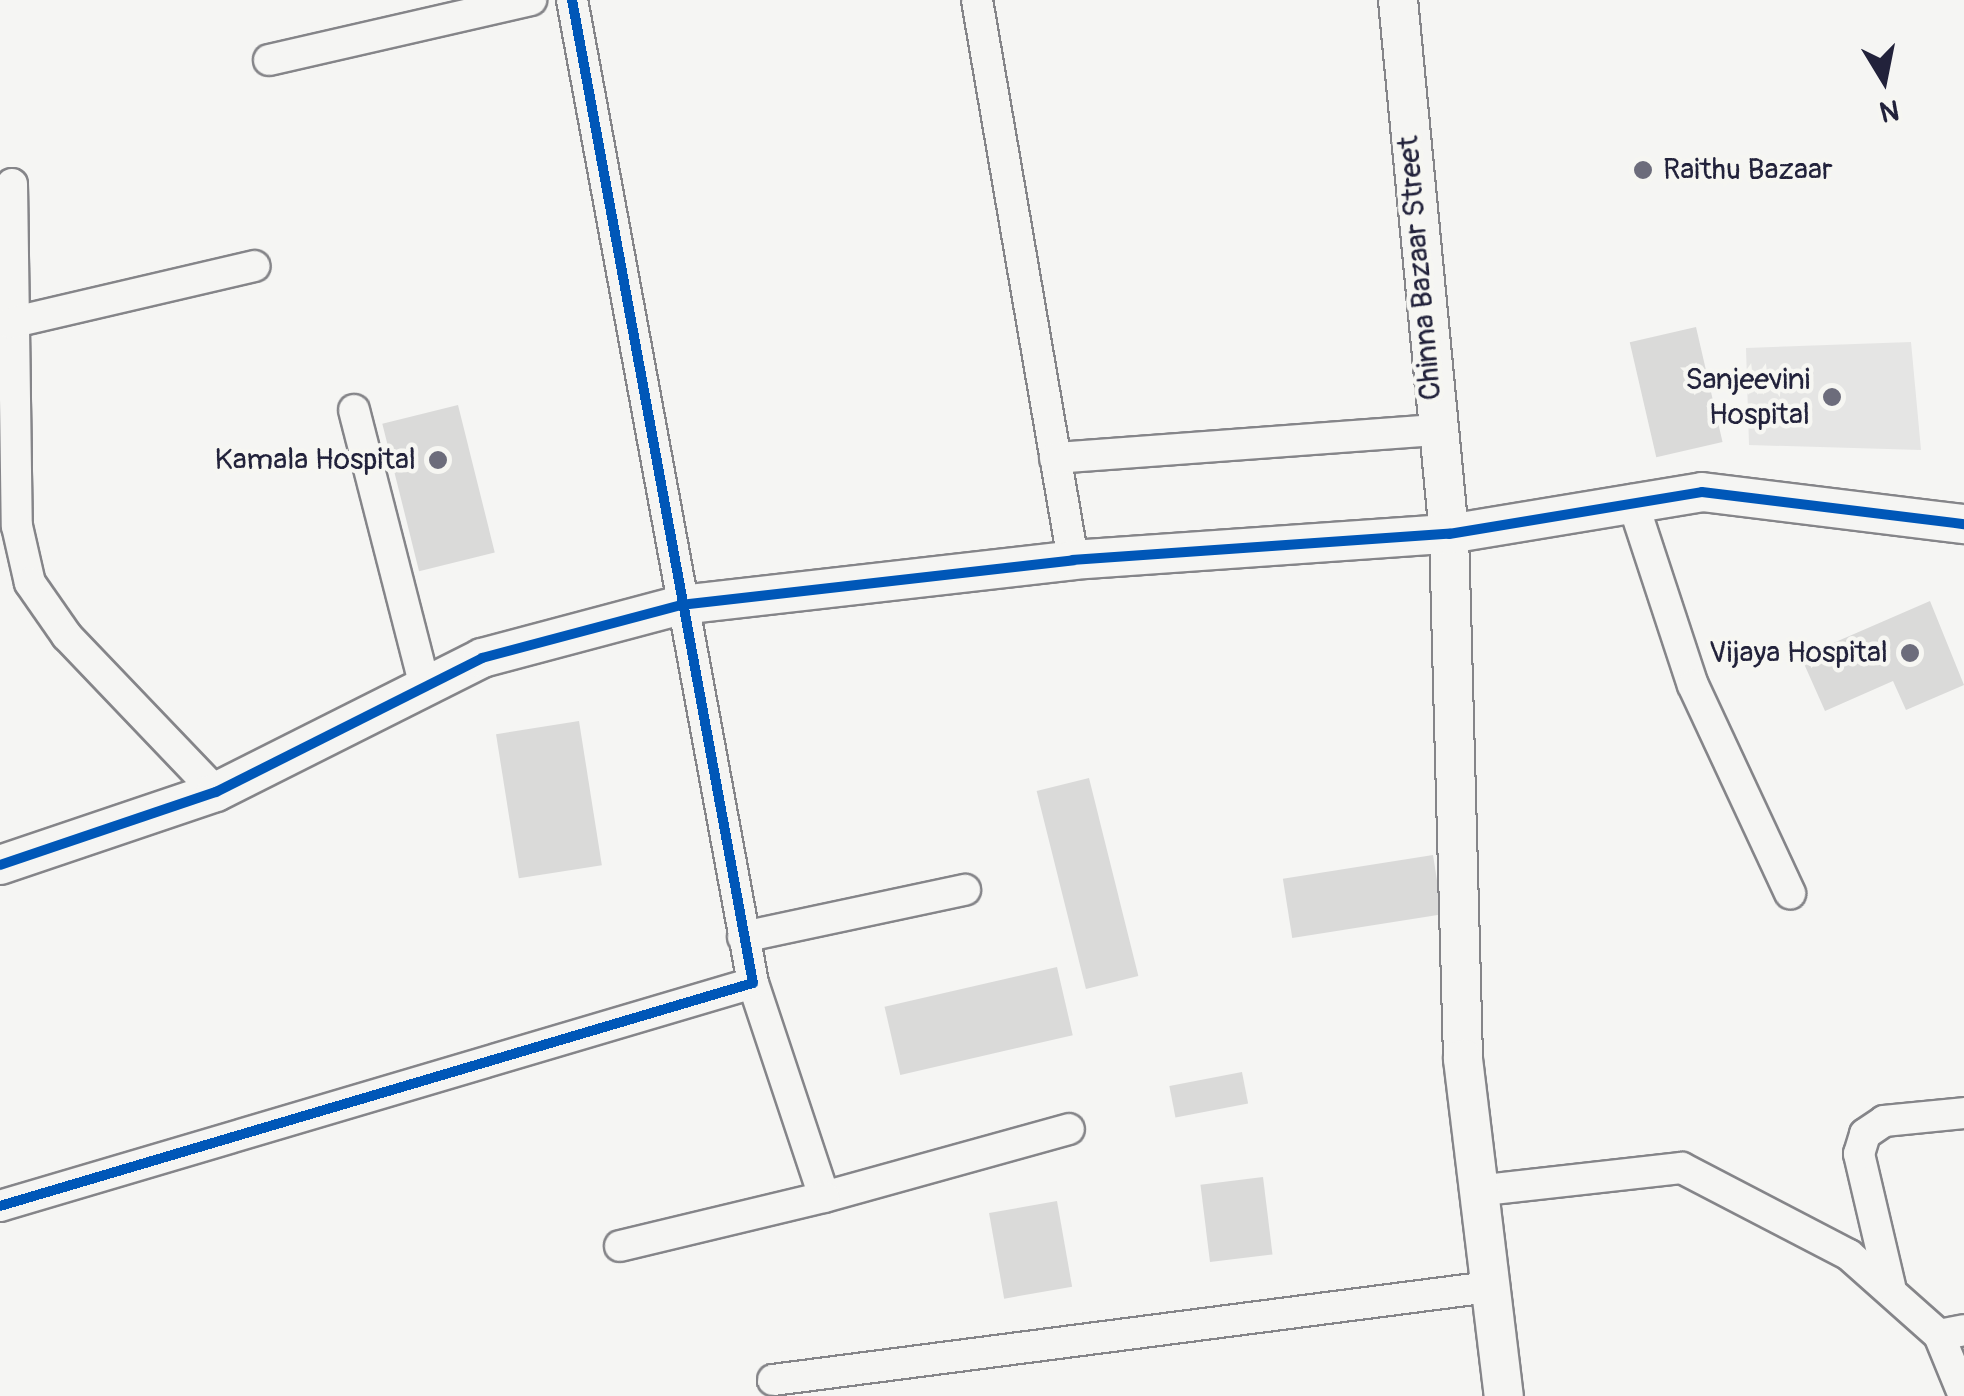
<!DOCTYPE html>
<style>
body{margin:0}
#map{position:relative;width:1964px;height:1396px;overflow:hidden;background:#f5f5f3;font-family:Pangolin,sans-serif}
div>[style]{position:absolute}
.built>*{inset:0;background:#e5e5e4}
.building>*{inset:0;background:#dadad9;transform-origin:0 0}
.roads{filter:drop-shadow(2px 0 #858589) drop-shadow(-2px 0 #858589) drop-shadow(0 2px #858589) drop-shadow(0 -2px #858589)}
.minor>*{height:30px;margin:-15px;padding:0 15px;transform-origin:15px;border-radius:15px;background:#f5f5f3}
.tertiary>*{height:38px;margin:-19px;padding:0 19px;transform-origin:19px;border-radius:19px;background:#f5f5f3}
.cycleway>*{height:10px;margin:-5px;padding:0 5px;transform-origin:5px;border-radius:5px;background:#0057b8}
.dots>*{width:28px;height:28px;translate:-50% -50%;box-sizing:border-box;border:5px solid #f6f6f2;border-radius:50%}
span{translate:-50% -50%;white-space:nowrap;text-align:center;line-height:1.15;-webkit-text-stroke:9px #f6f6f2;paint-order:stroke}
.poi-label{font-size:30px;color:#22223b}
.left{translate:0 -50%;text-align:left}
.right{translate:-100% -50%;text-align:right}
.street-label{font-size:30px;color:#22223b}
.north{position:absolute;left:1834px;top:30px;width:100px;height:100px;-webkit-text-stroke:8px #f6f6f2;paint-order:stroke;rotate:170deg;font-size:28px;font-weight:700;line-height:40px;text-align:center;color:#22223b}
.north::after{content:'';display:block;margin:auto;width:35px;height:45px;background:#22223b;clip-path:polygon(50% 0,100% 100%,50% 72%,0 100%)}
</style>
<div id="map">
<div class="built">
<i style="clip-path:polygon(1911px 342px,1921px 450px,1749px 445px,1746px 348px)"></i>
</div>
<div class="building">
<i style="left:1696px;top:327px;width:118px;height:68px;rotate:77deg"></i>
<i style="left:458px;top:405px;width:152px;height:78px;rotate:76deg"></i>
<i style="clip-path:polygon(1930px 601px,1964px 685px,1906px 710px,1893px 681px,1825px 711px,1801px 657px)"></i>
<i style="left:579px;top:721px;width:146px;height:84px;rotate:81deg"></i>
<i style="left:1089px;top:778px;width:204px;height:54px;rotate:76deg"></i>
<i style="left:1433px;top:855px;width:60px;height:152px;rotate:81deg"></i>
<i style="left:1057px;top:967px;width:70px;height:177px;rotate:77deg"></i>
<i style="left:1242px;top:1072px;width:32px;height:74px;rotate:79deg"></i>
<i style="left:1263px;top:1177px;width:78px;height:63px;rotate:83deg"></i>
<i style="left:1057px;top:1201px;width:87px;height:69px;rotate:80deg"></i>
</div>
<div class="roads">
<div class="minor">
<i style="left:977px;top:0;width:568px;rotate:80.27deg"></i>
<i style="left:269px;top:60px;width:269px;rotate:-12.9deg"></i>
<i style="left:12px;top:184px;width:342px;rotate:89.2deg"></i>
<i style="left:17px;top:526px;width:58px;rotate:77.2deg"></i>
<i style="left:30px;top:583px;width:65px;rotate:55.1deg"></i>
<i style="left:67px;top:636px;width:216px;rotate:46.3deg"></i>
<i style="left:10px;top:323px;width:251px;rotate:-13.1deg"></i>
<i style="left:354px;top:410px;width:282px;rotate:75.6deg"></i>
<i style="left:1055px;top:458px;width:380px;rotate:-4.2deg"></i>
<i style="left:1632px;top:500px;width:195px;rotate:71.8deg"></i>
<i style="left:1693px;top:685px;width:230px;rotate:65deg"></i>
<i style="left:743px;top:937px;width:227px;rotate:-12deg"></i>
<i style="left:753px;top:983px;width:225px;rotate:71.6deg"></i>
<i style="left:824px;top:1197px;width:254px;rotate:-15.5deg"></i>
<i style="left:1476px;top:1191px;width:207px;rotate:-6.4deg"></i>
<i style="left:1682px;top:1168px;width:188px;rotate:27.5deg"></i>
<i style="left:1849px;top:1255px;width:120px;rotate:41.6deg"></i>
<i style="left:1939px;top:1335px;width:25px;rotate:-11deg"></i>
<i style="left:0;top:1206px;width:785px;rotate:-16.5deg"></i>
<i style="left:753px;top:983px;width:1000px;rotate:-100.43deg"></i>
<i style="left:620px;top:1246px;width:210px;rotate:-13.5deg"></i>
<i style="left:1890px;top:1286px;width:136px;rotate:-103.2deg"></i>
<i style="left:1859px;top:1154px;width:21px;rotate:-73deg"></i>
<i style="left:1865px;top:1134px;width:23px;rotate:-34deg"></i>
<i style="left:1884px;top:1121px;width:80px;rotate:-5.7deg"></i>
<i style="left:1939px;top:1335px;width:66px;rotate:67.7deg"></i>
<i style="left:773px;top:1380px;width:722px;rotate:-7.4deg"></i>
</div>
<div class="tertiary">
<i style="left:1398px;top:0;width:536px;rotate:84.54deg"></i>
<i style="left:1449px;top:534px;width:525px;rotate:88.47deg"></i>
<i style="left:1463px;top:1059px;width:339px;rotate:83.1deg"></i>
<i style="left:0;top:865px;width:228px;rotate:-18.7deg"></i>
<i style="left:216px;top:792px;width:298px;rotate:-26.7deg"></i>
<i style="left:482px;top:658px;width:206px;rotate:-14.9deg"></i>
<i style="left:681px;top:605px;width:395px;rotate:-6.5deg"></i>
<i style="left:1073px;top:560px;width:377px;rotate:-4deg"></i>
<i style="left:1449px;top:534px;width:256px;rotate:-9.4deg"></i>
<i style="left:1702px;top:492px;width:264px;rotate:7deg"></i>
</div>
</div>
<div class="cycleway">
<i style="left:0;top:865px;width:228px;rotate:-18.7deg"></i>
<i style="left:216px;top:792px;width:298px;rotate:-26.7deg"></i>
<i style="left:482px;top:658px;width:206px;rotate:-14.9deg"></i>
<i style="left:681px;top:605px;width:395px;rotate:-6.5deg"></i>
<i style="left:1073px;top:560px;width:377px;rotate:-4deg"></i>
<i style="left:1449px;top:534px;width:256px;rotate:-9.4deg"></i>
<i style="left:1702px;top:492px;width:264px;rotate:7deg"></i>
<i style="left:0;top:1206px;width:785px;rotate:-16.5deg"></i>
<i style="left:753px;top:983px;width:1000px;rotate:-100.43deg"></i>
</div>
<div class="dots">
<i style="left:1643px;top:170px;background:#6c6c7b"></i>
<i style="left:1832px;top:397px;background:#6c6c7b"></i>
<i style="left:438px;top:460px;background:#6c6c7b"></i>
<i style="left:1910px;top:653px;background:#6c6c7b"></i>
</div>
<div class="poi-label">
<span class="left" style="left:1663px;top:170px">Raithu Bazaar</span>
<span class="right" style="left:1810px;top:397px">Sanjeevini<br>Hospital</span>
<span class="right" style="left:416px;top:460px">Kamala Hospital</span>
<span class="right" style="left:1888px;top:653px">Vijaya Hospital</span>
</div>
<div class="street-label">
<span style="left:1420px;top:268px;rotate:-95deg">Chinna Bazaar Street</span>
</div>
<div class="north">N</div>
</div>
